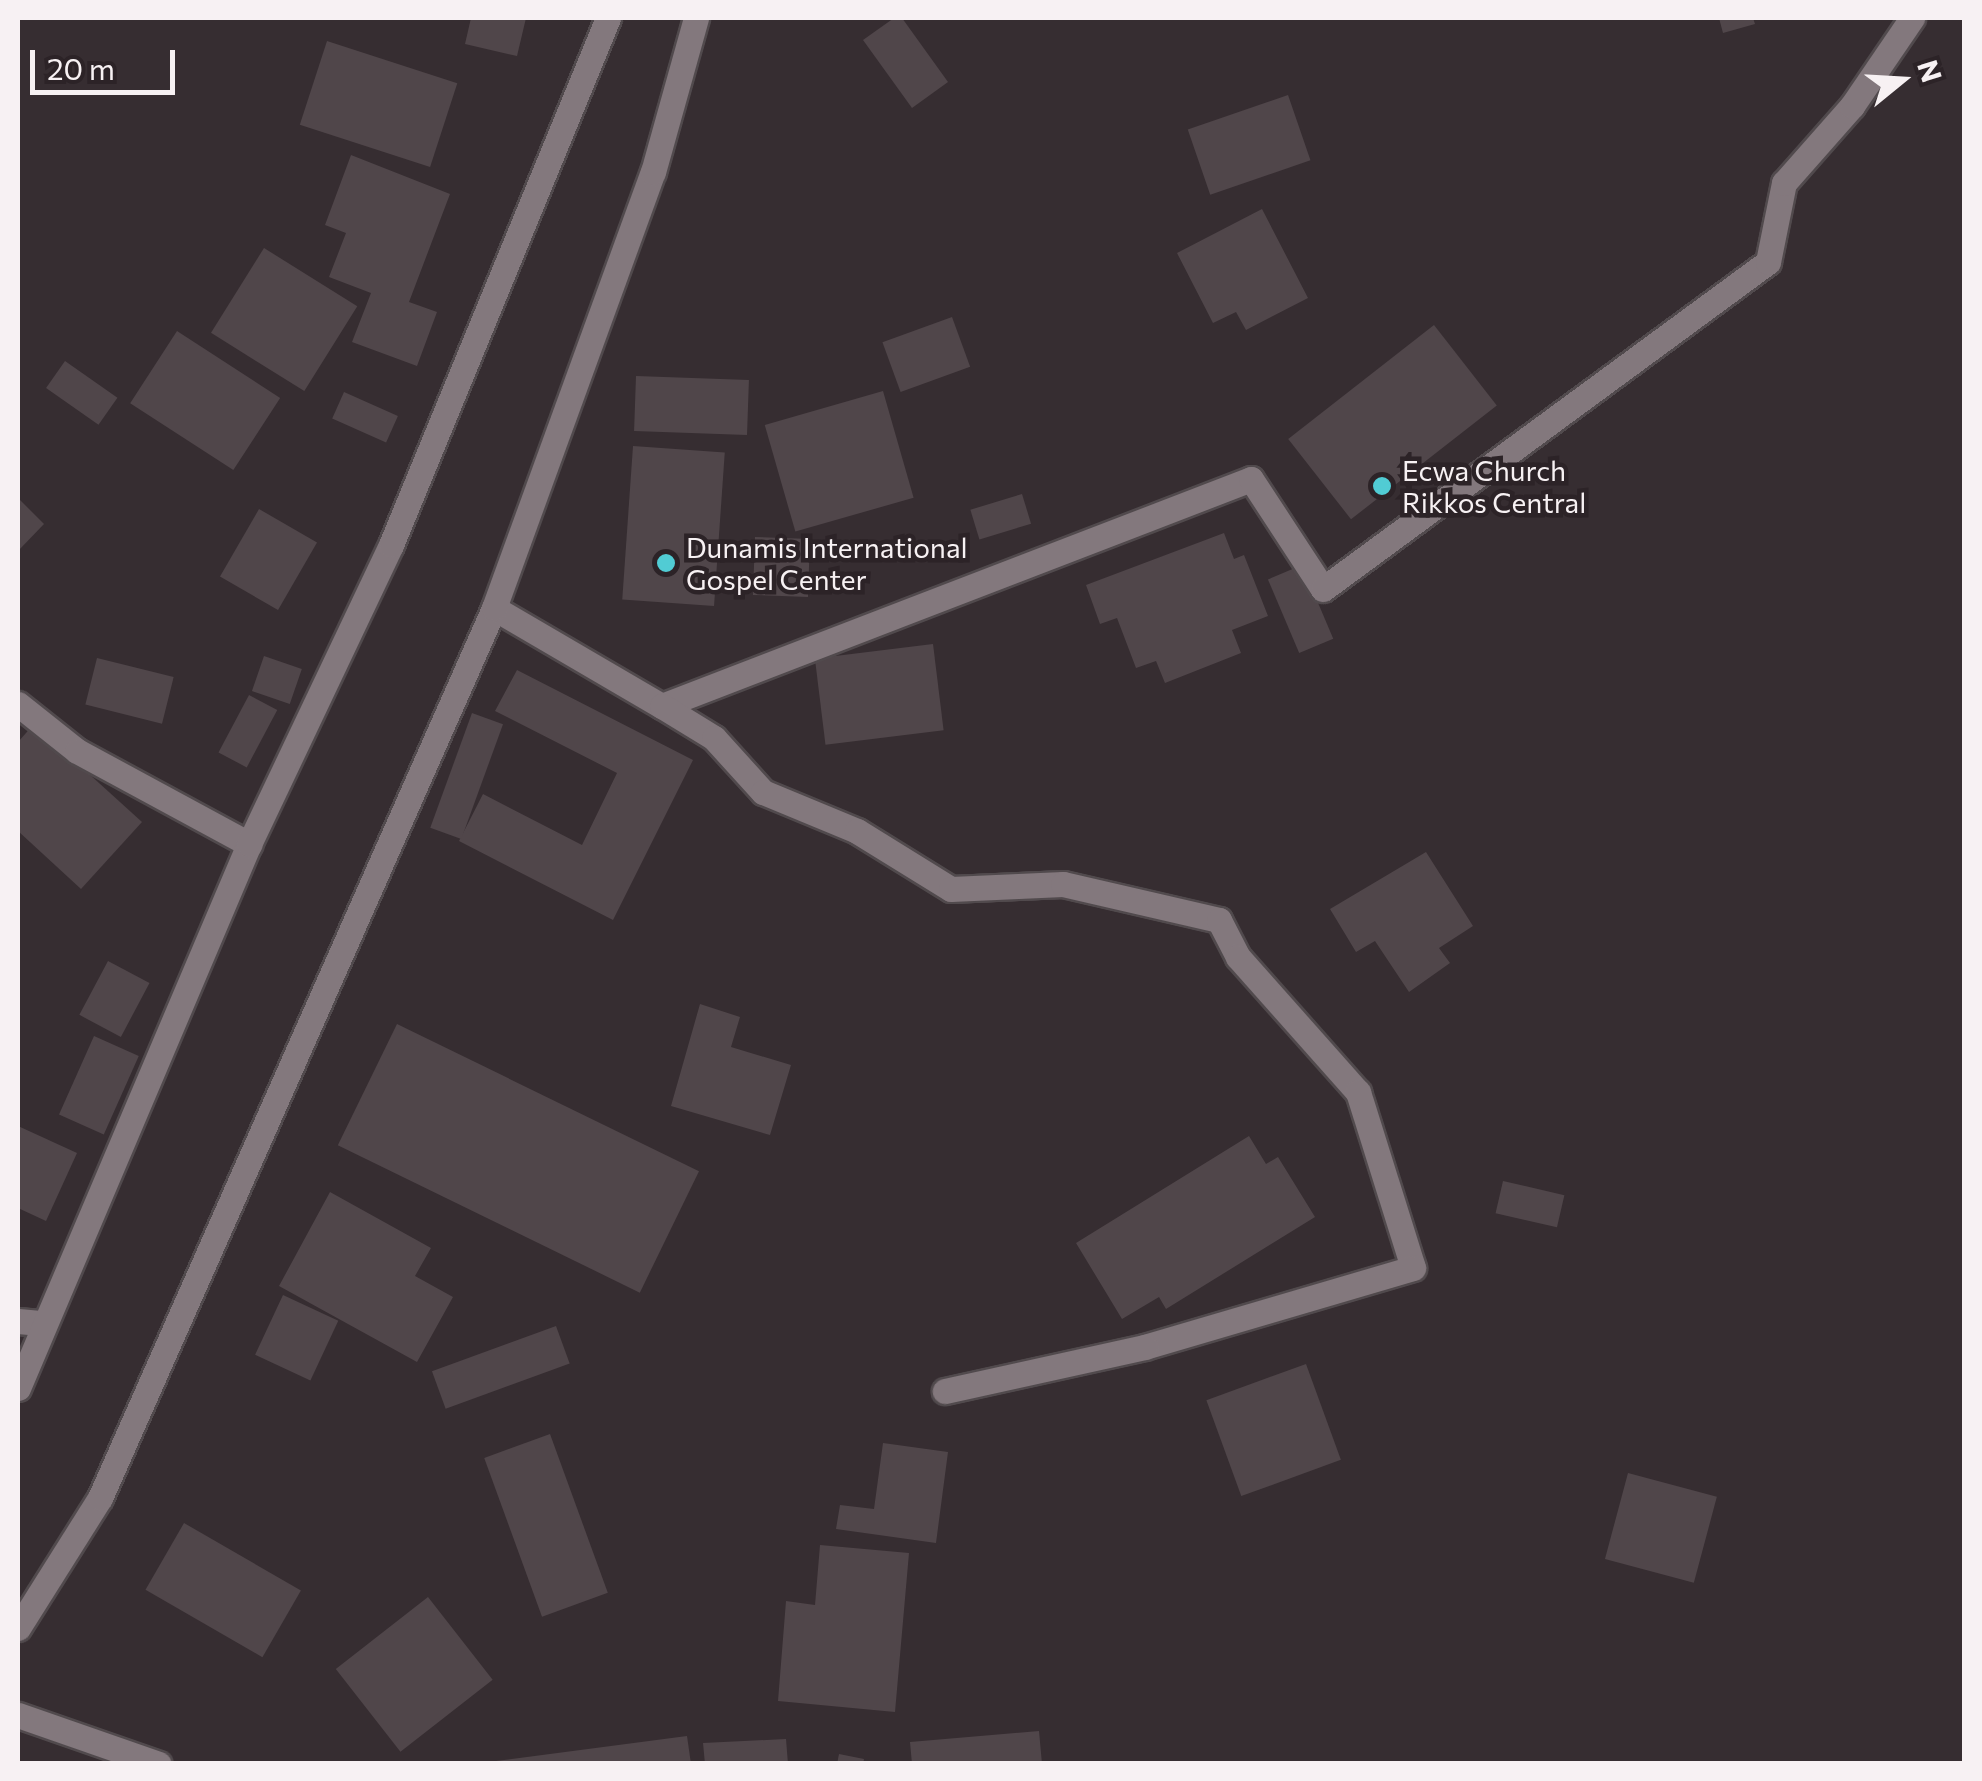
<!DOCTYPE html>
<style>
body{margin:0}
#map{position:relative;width:1982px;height:1781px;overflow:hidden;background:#362d31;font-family:Commissioner,sans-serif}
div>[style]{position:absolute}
.building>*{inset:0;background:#50464a;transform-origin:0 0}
.roads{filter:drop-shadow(2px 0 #514a4d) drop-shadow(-2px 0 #514a4d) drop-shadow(0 2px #514a4d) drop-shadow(0 -2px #514a4d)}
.street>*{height:25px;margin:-12.5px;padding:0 12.5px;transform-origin:12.5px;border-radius:12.5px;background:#83787d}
.secondary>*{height:25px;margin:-12.5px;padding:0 12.5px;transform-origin:12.5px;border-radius:12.5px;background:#83787d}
.dots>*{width:28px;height:28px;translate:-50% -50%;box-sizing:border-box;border:5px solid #2c2327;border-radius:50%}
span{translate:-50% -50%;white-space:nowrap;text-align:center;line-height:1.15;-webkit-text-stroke:9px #2c2327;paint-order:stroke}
.poi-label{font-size:28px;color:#f7f1f3}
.left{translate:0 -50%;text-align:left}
.frame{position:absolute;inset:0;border:20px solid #f7f1f3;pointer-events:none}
.north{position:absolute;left:1852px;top:30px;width:100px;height:100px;-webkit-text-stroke:8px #2c2327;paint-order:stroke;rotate:72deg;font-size:28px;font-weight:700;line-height:40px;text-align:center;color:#f7f1f3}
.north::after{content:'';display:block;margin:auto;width:35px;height:45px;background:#f7f1f3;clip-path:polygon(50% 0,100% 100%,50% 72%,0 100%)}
.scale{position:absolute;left:30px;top:50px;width:145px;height:45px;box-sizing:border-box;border:5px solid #f7f1f3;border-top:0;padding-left:12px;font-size:30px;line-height:35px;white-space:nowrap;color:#f7f1f3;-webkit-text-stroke:8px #2c2327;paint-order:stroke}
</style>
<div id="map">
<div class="building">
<i style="clip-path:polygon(471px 18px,526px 18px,517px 56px,465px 44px)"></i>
<i style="clip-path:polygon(894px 18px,902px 18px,948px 82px,912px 108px,863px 40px)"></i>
<i style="clip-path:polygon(1719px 18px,1753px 18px,1755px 24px,1723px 33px)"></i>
<i style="left:327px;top:41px;width:137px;height:88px;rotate:18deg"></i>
<i style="left:1288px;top:95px;width:69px;height:106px;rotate:71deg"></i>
<i style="clip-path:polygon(351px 155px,450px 194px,409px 302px,437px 312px,417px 366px,352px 342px,371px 293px,329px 277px,346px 233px,325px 225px)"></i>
<i style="clip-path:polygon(1262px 209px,1308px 298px,1246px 330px,1236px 312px,1213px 323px,1177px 253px)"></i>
<i style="left:264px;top:248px;width:110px;height:100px;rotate:32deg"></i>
<i style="left:952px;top:317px;width:53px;height:74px;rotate:70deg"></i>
<i style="left:1434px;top:325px;width:102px;height:185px;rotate:52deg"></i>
<i style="left:177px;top:331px;width:123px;height:86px;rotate:33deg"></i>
<i style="left:65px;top:361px;width:64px;height:33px;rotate:35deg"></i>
<i style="left:636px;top:376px;width:113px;height:55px;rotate:2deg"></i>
<i style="left:883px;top:391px;width:111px;height:123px;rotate:74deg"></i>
<i style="left:344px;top:392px;width:59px;height:29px;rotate:24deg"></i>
<i style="left:633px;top:446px;width:92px;height:154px;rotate:4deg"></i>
<i style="left:1022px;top:494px;width:31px;height:54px;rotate:73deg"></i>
<i style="clip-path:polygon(18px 498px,44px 524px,18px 551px)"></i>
<i style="left:259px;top:509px;width:67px;height:78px;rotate:30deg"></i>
<i style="clip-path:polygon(1224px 533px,1234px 559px,1244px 555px,1268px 616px,1232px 630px,1241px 653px,1165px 683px,1156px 661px,1136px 668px,1117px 618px,1100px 624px,1086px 585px)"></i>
<i style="left:755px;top:537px;width:55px;height:58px;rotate:2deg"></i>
<i style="left:1302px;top:565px;width:80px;height:37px;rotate:67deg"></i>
<i style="left:933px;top:644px;width:87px;height:119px;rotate:83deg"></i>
<i style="left:264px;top:656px;width:40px;height:37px;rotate:19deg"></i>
<i style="left:97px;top:658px;width:79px;height:48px;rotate:14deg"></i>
<i style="clip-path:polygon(517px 670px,693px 760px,613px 920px,459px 841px,483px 794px,582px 845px,617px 773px,495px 711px)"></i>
<i style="left:249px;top:695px;width:32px;height:65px;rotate:28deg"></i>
<i style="left:472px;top:713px;width:33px;height:122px;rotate:20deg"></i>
<i style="clip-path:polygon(34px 724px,142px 822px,81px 889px,18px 831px,18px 742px)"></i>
<i style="clip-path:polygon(1426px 852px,1473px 926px,1439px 948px,1450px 963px,1409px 992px,1375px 941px,1356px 952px,1330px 909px)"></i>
<i style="left:108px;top:961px;width:47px;height:61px;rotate:28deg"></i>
<i style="clip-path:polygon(700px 1004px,740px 1017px,731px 1047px,791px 1065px,770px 1135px,671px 1106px)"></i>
<i style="left:397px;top:1024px;width:336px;height:135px;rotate:26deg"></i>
<i style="left:94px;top:1036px;width:49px;height:86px;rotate:24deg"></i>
<i style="clip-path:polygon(18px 1126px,77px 1153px,46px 1221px,18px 1208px)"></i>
<i style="clip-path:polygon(1249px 1136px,1266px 1164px,1278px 1157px,1315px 1217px,1166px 1309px,1159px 1297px,1122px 1319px,1076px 1243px)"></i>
<i style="left:1503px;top:1181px;width:63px;height:33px;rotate:13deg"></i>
<i style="clip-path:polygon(330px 1192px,431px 1248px,415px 1276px,453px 1297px,417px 1362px,279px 1286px)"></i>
<i style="left:283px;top:1295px;width:61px;height:66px;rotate:25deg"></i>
<i style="left:556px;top:1326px;width:40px;height:132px;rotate:70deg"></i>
<i style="left:1306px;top:1364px;width:102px;height:106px;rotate:70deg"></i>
<i style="left:550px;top:1434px;width:169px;height:70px;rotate:70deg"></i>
<i style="clip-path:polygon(883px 1443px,948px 1452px,936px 1543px,836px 1529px,840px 1505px,874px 1509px)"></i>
<i style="left:1628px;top:1473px;width:92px;height:89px;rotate:15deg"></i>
<i style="left:184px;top:1523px;width:135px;height:77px;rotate:30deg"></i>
<i style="clip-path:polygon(820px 1545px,909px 1553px,895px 1712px,778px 1701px,786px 1601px,815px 1605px)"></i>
<i style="left:428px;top:1597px;width:105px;height:117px;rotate:52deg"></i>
<i style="clip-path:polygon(1039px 1731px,1042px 1764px,912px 1764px,910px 1742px)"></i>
<i style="clip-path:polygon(687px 1736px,691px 1764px,496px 1764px,496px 1761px)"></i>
<i style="clip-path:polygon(786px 1739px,788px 1764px,705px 1764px,703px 1743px)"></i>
<i style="clip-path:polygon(839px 1754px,864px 1759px,863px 1764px,837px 1764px)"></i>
</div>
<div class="roads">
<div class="street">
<i style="left:494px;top:608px;width:194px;rotate:30.3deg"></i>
<i style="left:662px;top:706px;width:631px;rotate:-21.08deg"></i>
<i style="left:1251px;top:479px;width:131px;rotate:56.8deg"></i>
<i style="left:1323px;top:589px;width:552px;rotate:-36.31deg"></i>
<i style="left:1768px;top:262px;width:81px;rotate:-78.6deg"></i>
<i style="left:1784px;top:183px;width:103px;rotate:-48.6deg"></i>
<i style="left:1852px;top:106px;width:107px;rotate:-55.7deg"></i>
<i style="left:18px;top:704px;width:75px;rotate:38.5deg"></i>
<i style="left:77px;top:751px;width:196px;rotate:28.4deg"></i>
<i style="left:662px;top:706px;width:61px;rotate:31.6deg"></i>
<i style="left:714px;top:738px;width:73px;rotate:47.8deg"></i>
<i style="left:763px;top:792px;width:102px;rotate:22.5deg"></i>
<i style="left:857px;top:831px;width:110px;rotate:31.7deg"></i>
<i style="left:951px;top:889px;width:112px;rotate:-2.6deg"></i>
<i style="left:1063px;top:884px;width:160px;rotate:13deg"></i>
<i style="left:1219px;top:920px;width:42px;rotate:62.8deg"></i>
<i style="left:1238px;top:957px;width:181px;rotate:48.4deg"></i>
<i style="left:1358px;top:1092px;width:184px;rotate:72.6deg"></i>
<i style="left:1413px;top:1268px;width:279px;rotate:163.6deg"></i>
<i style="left:1145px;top:1347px;width:205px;rotate:167.6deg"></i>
<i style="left:18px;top:1321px;width:25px;rotate:5deg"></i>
<i style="left:18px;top:1715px;width:149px;rotate:19.2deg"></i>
</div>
<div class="secondary">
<i style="left:18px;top:1388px;width:591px;rotate:-66.99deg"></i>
<i style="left:249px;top:844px;width:331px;rotate:-64.6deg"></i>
<i style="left:391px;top:545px;width:570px;rotate:-67.62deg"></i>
<i style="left:18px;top:1628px;width:154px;rotate:-57.8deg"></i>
<i style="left:100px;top:1498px;width:973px;rotate:-66.12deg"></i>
<i style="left:494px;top:608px;width:464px;rotate:-70deg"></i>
<i style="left:653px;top:172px;width:160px;rotate:-74.4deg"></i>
</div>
</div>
<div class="dots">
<i style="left:1382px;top:486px;background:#51ccd4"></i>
<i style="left:666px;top:563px;background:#51ccd4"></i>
</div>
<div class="poi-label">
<span class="left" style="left:1402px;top:486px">Ecwa Church<br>Rikkos Central</span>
<span class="left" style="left:686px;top:563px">Dunamis International<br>Gospel Center</span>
</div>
<div class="frame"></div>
<div class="north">N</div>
<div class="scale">20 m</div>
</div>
